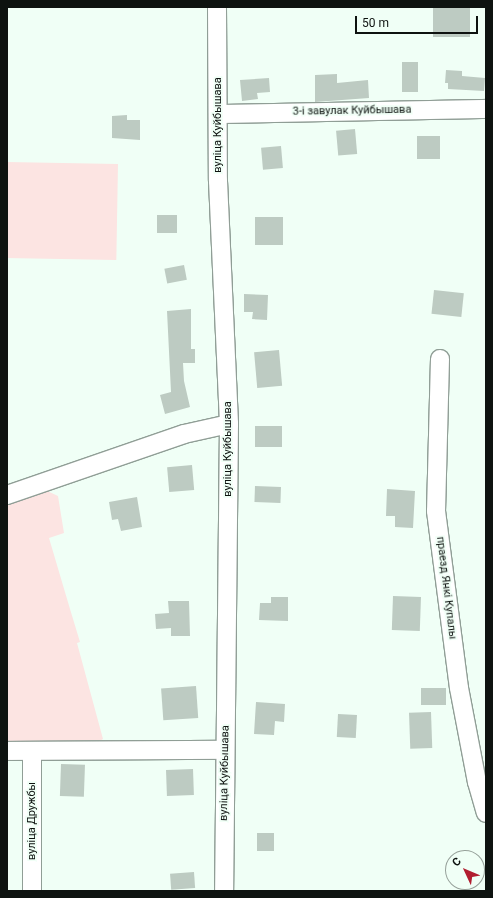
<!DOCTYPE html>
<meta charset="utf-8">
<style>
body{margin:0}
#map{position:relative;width:493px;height:898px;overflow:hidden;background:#f0fff6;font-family:Roboto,sans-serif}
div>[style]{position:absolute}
.green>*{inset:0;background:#fce4e2;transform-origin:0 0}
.building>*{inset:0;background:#bdcbc2;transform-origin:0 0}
.roads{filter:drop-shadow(1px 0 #909e96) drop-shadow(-1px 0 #909e96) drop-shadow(0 1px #909e96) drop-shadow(0 -1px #909e96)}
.minor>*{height:18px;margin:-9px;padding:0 9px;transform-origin:9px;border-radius:9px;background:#fff}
span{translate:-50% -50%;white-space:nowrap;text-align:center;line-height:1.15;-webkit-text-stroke:3.5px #f0fff6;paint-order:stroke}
.street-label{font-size:11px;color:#0e1310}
.frame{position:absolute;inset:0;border:8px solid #0e1310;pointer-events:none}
.north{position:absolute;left:445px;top:850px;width:40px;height:40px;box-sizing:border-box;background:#f0fff6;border:1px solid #96a19a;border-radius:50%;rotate:314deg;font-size:11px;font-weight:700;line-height:16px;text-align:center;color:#0e1310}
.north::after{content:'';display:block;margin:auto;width:14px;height:18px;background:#b11e30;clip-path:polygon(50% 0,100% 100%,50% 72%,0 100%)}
.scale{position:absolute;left:355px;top:16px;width:123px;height:18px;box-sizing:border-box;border:2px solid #0e1310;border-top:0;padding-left:5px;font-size:12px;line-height:14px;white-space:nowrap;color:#0e1310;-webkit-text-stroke:3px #f0fff6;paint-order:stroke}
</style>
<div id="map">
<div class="green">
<i style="left:118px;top:164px;width:96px;height:111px;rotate:91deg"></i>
<i style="clip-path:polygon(45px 490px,58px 496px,64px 533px,49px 538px,70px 609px,80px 642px,77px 643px,103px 739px,95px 744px,7px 744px,7px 503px)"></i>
</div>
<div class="building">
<i style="left:433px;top:7px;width:37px;height:30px"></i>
<i style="left:402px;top:62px;width:16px;height:30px"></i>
<i style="clip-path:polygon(446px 70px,462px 71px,462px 76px,485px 78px,484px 91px,448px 89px,448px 83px,445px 83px)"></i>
<i style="clip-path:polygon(337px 74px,337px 83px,368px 80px,369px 98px,315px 102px,315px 75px)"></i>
<i style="clip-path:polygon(269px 78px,270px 92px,257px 93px,258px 99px,242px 101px,240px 80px)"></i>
<i style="clip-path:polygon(127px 115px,127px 120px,140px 120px,140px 140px,112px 138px,112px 116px)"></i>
<i style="left:355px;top:129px;width:25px;height:19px;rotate:85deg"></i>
<i style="left:417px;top:136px;width:23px;height:23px"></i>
<i style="left:281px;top:146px;width:22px;height:20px;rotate:85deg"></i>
<i style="left:157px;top:215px;width:20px;height:18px"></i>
<i style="left:255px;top:217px;width:28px;height:28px"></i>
<i style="left:184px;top:265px;width:15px;height:20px;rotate:79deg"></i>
<i style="left:434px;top:290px;width:30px;height:24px;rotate:6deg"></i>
<i style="clip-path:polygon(244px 294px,268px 295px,267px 320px,252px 319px,253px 312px,244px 312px)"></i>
<i style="clip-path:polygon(191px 309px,191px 349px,195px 349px,195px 363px,183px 363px,184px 381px,190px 407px,165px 414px,160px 395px,171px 392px,167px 311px)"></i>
<i style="left:279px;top:350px;width:36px;height:25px;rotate:85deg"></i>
<i style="left:255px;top:426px;width:27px;height:21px"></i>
<i style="left:192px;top:465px;width:25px;height:25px;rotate:85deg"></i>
<i style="left:255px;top:486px;width:26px;height:16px;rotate:2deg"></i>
<i style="clip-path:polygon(387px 489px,415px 491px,413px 528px,395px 527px,395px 516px,386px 516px)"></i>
<i style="clip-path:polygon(137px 497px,142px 527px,121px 531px,118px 519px,112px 520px,109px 502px)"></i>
<i style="left:393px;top:596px;width:28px;height:34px;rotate:2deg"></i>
<i style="clip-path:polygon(271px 597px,288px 597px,288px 621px,259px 620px,260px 603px,271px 603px)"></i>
<i style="clip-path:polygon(168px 601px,189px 601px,190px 636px,171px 636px,171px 628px,156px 629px,155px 614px,169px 613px)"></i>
<i style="left:196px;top:686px;width:32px;height:35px;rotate:86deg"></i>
<i style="left:421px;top:688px;width:25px;height:17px"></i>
<i style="clip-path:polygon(256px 702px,285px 704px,284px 722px,275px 721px,274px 735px,254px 734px)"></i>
<i style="left:431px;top:712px;width:36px;height:22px;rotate:88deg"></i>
<i style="left:338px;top:714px;width:19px;height:23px;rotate:3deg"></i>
<i style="left:61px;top:764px;width:24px;height:32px;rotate:2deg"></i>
<i style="left:193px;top:769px;width:26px;height:27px;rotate:88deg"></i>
<i style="left:257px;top:833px;width:17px;height:18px"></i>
<i style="left:194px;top:872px;width:16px;height:24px;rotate:86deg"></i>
</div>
<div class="roads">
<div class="minor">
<i style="left:217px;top:7px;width:174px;rotate:89.7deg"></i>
<i style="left:218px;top:181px;width:243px;rotate:87.4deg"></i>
<i style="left:229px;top:424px;width:467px;rotate:90.6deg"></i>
<i style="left:218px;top:114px;width:268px;rotate:-1.1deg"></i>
<i style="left:440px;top:359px;width:152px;rotate:91.5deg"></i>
<i style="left:436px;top:511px;width:178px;rotate:82.6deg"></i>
<i style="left:459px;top:688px;width:96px;rotate:79.2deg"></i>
<i style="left:477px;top:782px;width:32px;rotate:74deg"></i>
<i style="left:7px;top:495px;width:187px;rotate:-19deg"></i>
<i style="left:184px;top:434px;width:46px;rotate:-12.5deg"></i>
<i style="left:7px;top:751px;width:218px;rotate:-0.3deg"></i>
<i style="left:32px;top:751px;width:140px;rotate:90deg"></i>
</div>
</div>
<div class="street-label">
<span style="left:352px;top:111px;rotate:-1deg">3-і завулак Куйбышава</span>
<span style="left:218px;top:125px;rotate:-90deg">вуліца Куйбышава</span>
<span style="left:228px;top:449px;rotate:-90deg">вуліца Куйбышава</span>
<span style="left:446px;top:588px;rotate:83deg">праезд Янкі Купалы</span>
<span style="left:225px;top:773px;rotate:-89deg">вуліца Куйбышава</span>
<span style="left:32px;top:821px;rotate:-90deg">вуліца Дружбы</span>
</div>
<div class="frame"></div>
<div class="north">С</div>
<div class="scale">50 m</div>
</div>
